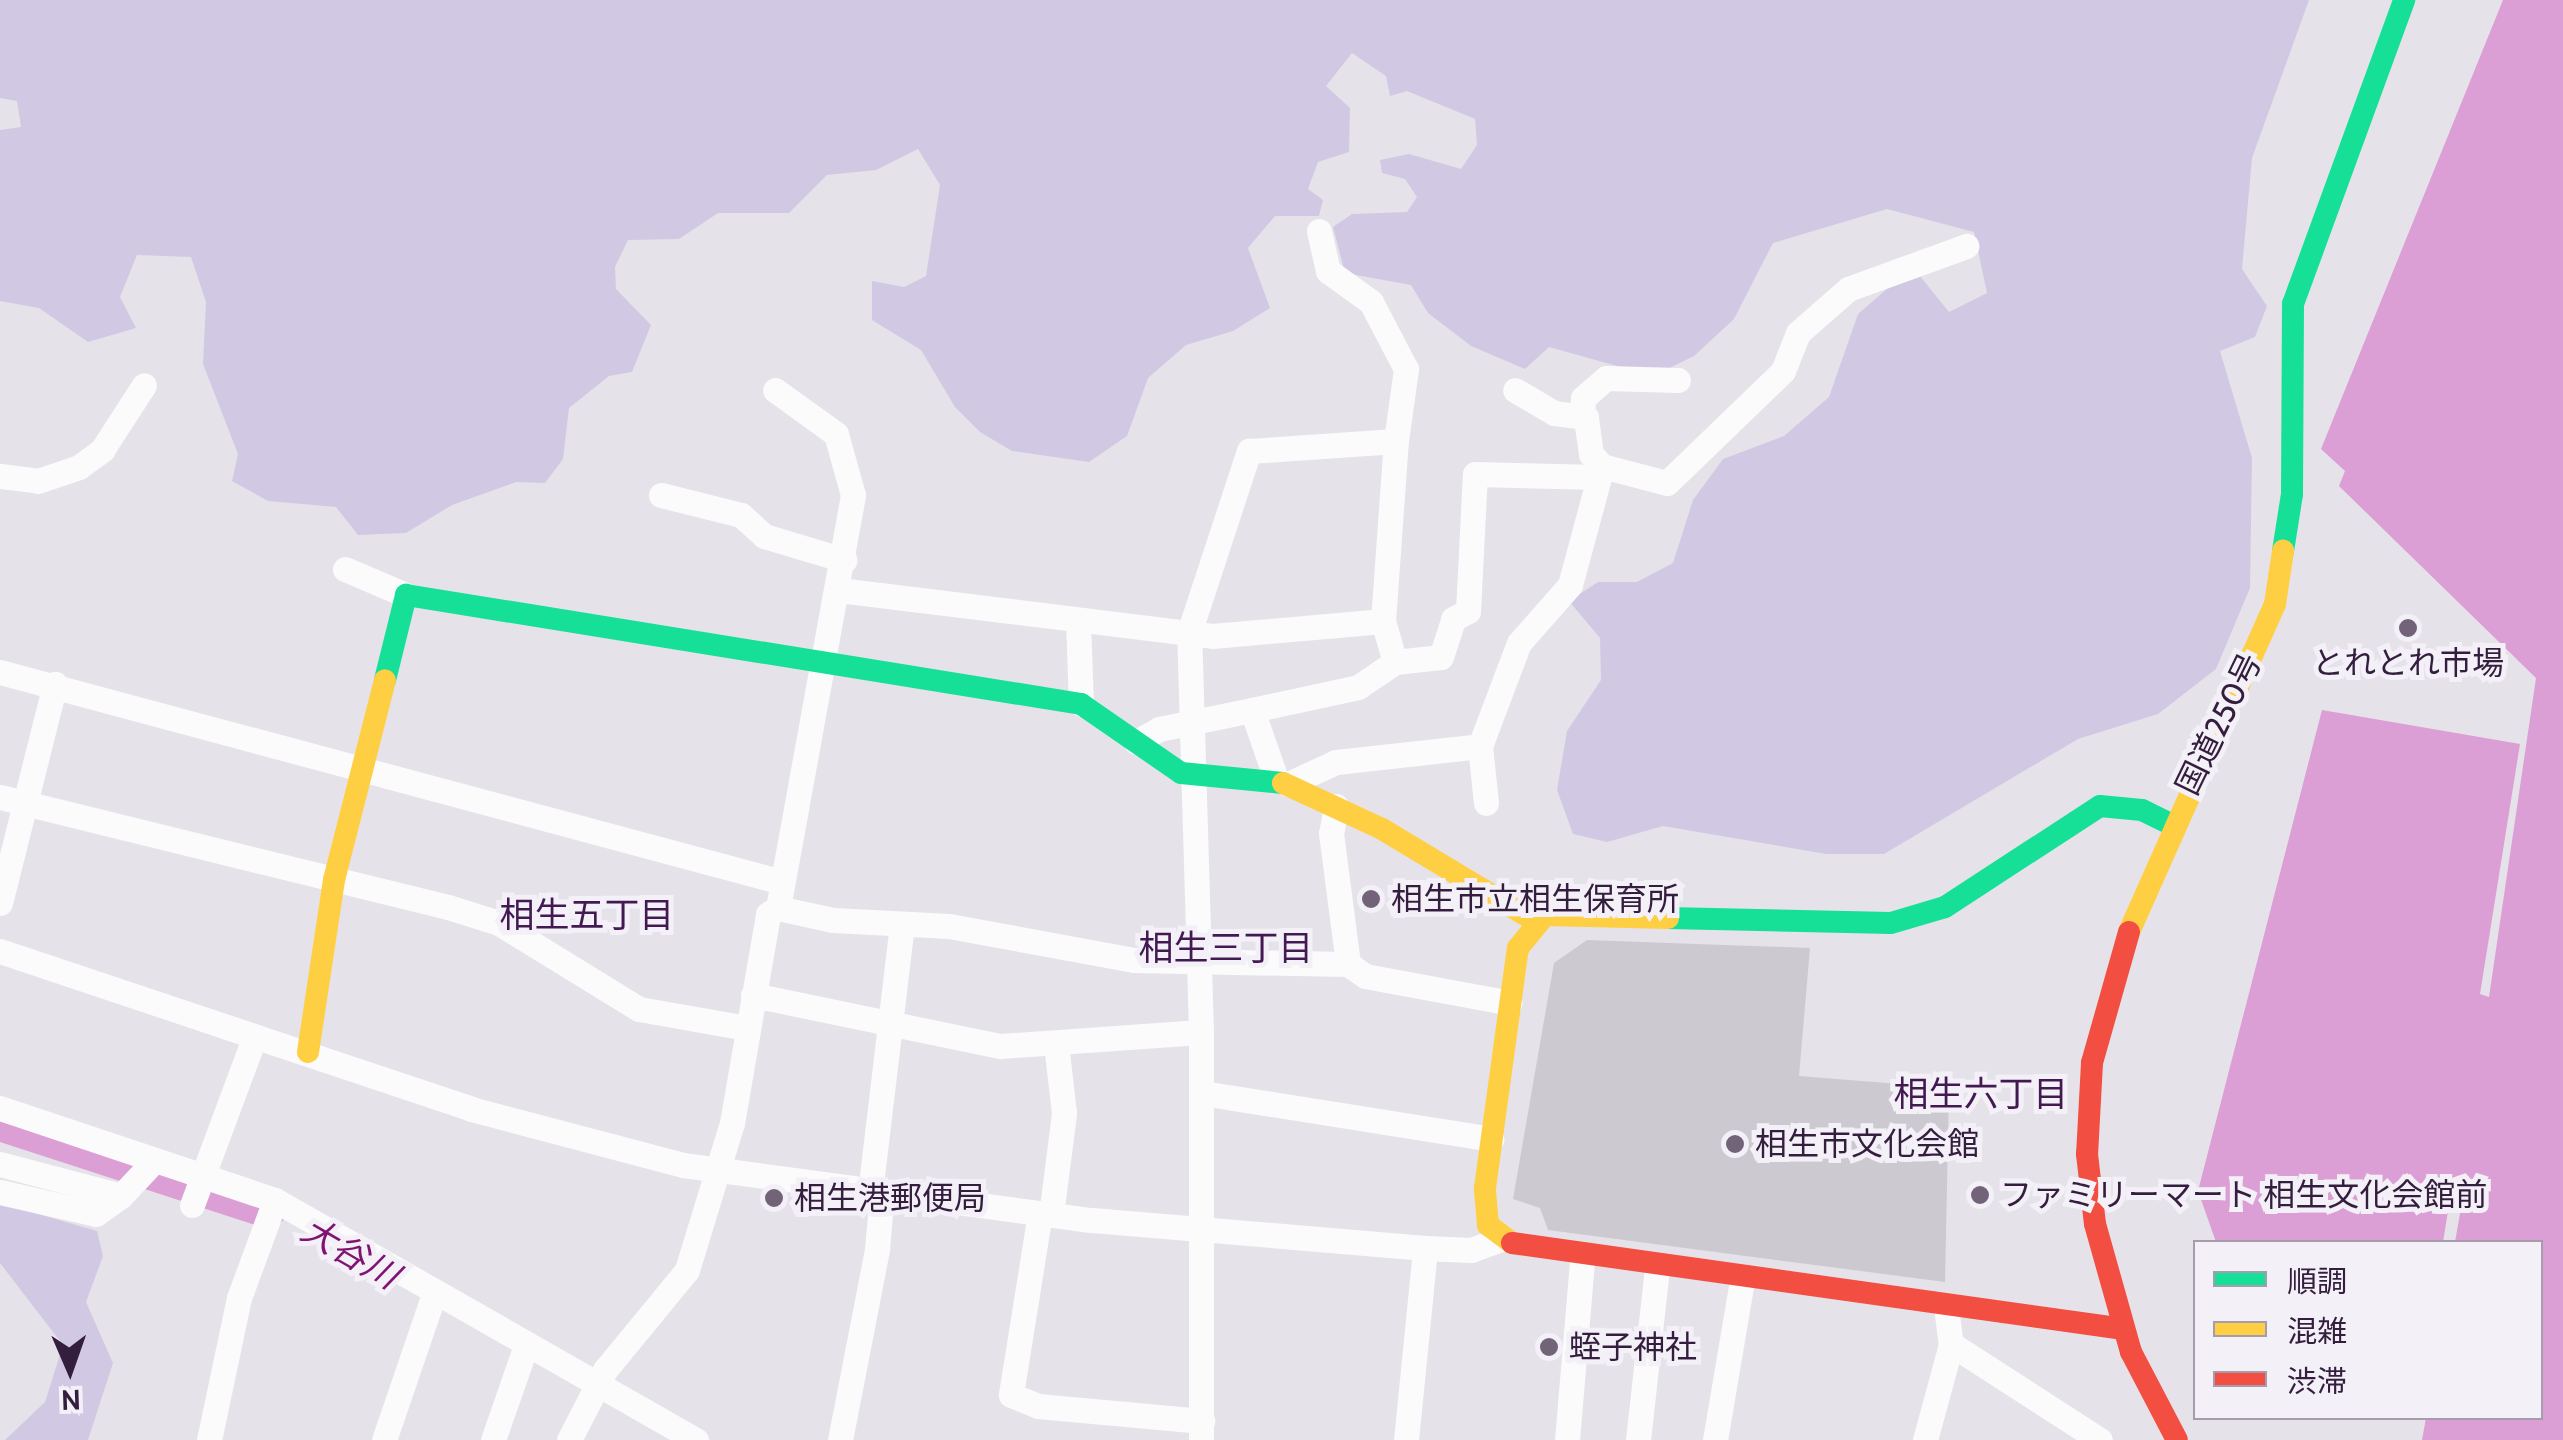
<!DOCTYPE html>
<meta charset="utf-8">
<style>
body{margin:0}
#map{position:relative;width:2563px;height:1440px;overflow:hidden;background:#e6e2e9;font-family:Cabin,"Noto Sans JP",sans-serif}
div>[style]{position:absolute}
.green>*{inset:0;background:#d1c9e4}
.water>*{inset:0;background:#db9ed5}
.river>*{height:40px;margin:-20px;padding:0 20px;transform-origin:20px;border-radius:20px;background:#db9ed5}
.building>*{inset:0;background:#cdc9d0}
.street>*{height:25px;margin:-12.5px;padding:0 12.5px;transform-origin:12.5px;border-radius:12.5px;background:#fbfbfc}
.fast>*{height:22px;margin:-11px;padding:0 11px;transform-origin:11px;border-radius:11px;background:#16e098}
.slow>*{height:22px;margin:-11px;padding:0 11px;transform-origin:11px;border-radius:11px;background:#ffcf43}
.jam>*{height:22px;margin:-11px;padding:0 11px;transform-origin:11px;border-radius:11px;background:#f24e42}
.dots>*{width:28px;height:28px;translate:-50% -50%;box-sizing:border-box;border:5px solid #f4f0f8;border-radius:50%}
span{translate:-50% -50%;white-space:nowrap;text-align:center;line-height:1.15;-webkit-text-stroke:10px #f4f0f8;paint-order:stroke}
.poi-label{font-size:32px;color:#341e3d}
.left{translate:0 -50%;text-align:left}
.street-label{font-size:32px;color:#341e3d}
.neighbourhood-label{font-size:35px;color:#421951}
.water-label{font-size:35px;color:#7e146f;font-style:italic}
.legend{position:absolute;left:2193px;top:1240px;width:350px;height:180px;box-sizing:border-box;background:#f4f0f8;border:2px solid #a79cad;margin:0;padding:12px 18px;list-style:none;font-size:30px;color:#341e3d}
.legend li{display:flex;align-items:center;gap:20px;height:50px}
.legend b{width:50px;border:2px solid #a79cad}
.north{position:absolute;left:20px;top:1320px;width:100px;height:100px;-webkit-text-stroke:8px #f4f0f8;paint-order:stroke;rotate:178deg;font-size:28px;font-weight:700;line-height:40px;text-align:center;color:#341e3d}
.north::after{content:'';display:block;margin:auto;width:35px;height:45px;background:#341e3d;clip-path:polygon(50% 0,100% 100%,50% 72%,0 100%)}
</style>
<div id="map">
<div class="green">
<i style="clip-path:polygon(0 0,2309px 0,2252px 158px,2242px 269px,2267px 306px,2255px 337px,2220px 351px,2252px 458px,2250px 588px,2216px 669px,2158px 714px,2078px 739px,1884px 854px,1826px 854px,1663px 826px,1607px 842px,1573px 834px,1557px 790px,1567px 731px,1601px 680px,1600px 638px,1569px 601px,1598px 582px,1637px 582px,1673px 563px,1693px 500px,1723px 459px,1784px 436px,1829px 397px,1858px 314px,1896px 281px,1920px 276px,1949px 312px,1987px 293px,1974px 232px,1887px 209px,1773px 243px,1734px 319px,1694px 356px,1653px 376px,1549px 347px,1525px 369px,1471px 346px,1428px 313px,1411px 285px,1345px 273px,1333px 227px,1352px 214px,1407px 212px,1417px 197px,1405px 179px,1382px 173px,1380px 160px,1409px 154px,1461px 169px,1477px 145px,1475px 119px,1407px 91px,1390px 96px,1386px 76px,1352px 53px,1326px 86px,1350px 108px,1349px 152px,1318px 162px,1308px 189px,1323px 200px,1319px 216px,1275px 216px,1248px 248px,1270px 308px,1233px 331px,1186px 345px,1148px 378px,1127px 436px,1089px 462px,1012px 451px,980px 432px,955px 407px,921px 350px,872px 320px,872px 281px,904px 287px,926px 276px,940px 185px,918px 149px,876px 170px,827px 175px,789px 213px,718px 213px,679px 239px,628px 240px,615px 267px,616px 289px,651px 325px,632px 372px,609px 376px,569px 408px,563px 459px,545px 483px,516px 482px,452px 505px,406px 533px,358px 535px,336px 507px,268px 501px,232px 481px,238px 454px,203px 364px,206px 302px,191px 257px,137px 255px,120px 297px,136px 328px,88px 342px,39px 308px,0 301px,0 130px,21px 127px,17px 101px,0 98px)"></i>
<i style="clip-path:polygon(0 1203px,97px 1231px,103px 1256px,86px 1302px,113px 1363px,88px 1440px,5px 1440px,45px 1402px,63px 1345px,0 1263px)"></i>
</div>
<div class="water">
<i style="clip-path:polygon(2503px 0,2563px 0,2563px 1440px,2422px 1440px,2426px 1418px,2540px 1418px,2540px 1242px,2455px 1242px,2461px 1208px,2449px 1205px,2443px 1242px,2216px 1242px,2198px 1191px,2322px 710px,2520px 744px,2480px 994px,2489px 997px,2536px 678px,2339px 486px,2345px 471px,2321px 449px)"></i>
</div>
<div class="river">
<i style="left:0;top:1121px;width:281px;rotate:18deg"></i>
</div>
<div class="building">
<i style="clip-path:polygon(1587px 940px,1810px 948px,1799px 1076px,1949px 1088px,1945px 1282px,1548px 1230px,1540px 1208px,1513px 1199px,1554px 963px)"></i>
</div>
<div class="street">
<i style="left:1582px;top:414px;width:16px;rotate:-86deg"></i>
<i style="left:1583px;top:398px;width:30px;rotate:-41deg"></i>
<i style="left:1606px;top:378px;width:72px;rotate:1.6deg"></i>
<i style="left:1602px;top:466px;width:67px;rotate:14.7deg"></i>
<i style="left:1667px;top:483px;width:161px;rotate:-44deg"></i>
<i style="left:1783px;top:371px;width:41px;rotate:-68.5deg"></i>
<i style="left:1798px;top:333px;width:67px;rotate:-41.3deg"></i>
<i style="left:1848px;top:289px;width:126px;rotate:-20deg"></i>
<i style="left:0;top:476px;width:38px;rotate:7deg"></i>
<i style="left:38px;top:481px;width:43px;rotate:-18.9deg"></i>
<i style="left:79px;top:467px;width:29px;rotate:-36deg"></i>
<i style="left:102px;top:450px;width:77px;rotate:-57.1deg"></i>
<i style="left:661px;top:495px;width:82px;rotate:14deg"></i>
<i style="left:741px;top:515px;width:31px;rotate:42deg"></i>
<i style="left:764px;top:536px;width:84px;rotate:16.7deg"></i>
<i style="left:345px;top:569px;width:66px;rotate:23.1deg"></i>
<i style="left:839px;top:590px;width:376px;rotate:7deg"></i>
<i style="left:1212px;top:636px;width:172px;rotate:-5deg"></i>
<i style="left:1078px;top:622px;width:82px;rotate:87.9deg"></i>
<i style="left:1395px;top:662px;width:46px;rotate:-6.2deg"></i>
<i style="left:1441px;top:657px;width:40px;rotate:-72deg"></i>
<i style="left:1453px;top:619px;width:17px;rotate:-28deg"></i>
<i style="left:1468px;top:611px;width:137px;rotate:-87.1deg"></i>
<i style="left:1475px;top:474px;width:124px;rotate:1.4deg"></i>
<i style="left:0;top:672px;width:810px;rotate:15.03deg"></i>
<i style="left:1252px;top:710px;width:108px;rotate:-12.2deg"></i>
<i style="left:1358px;top:687px;width:45px;rotate:-34deg"></i>
<i style="left:1395px;top:662px;width:43px;rotate:-106.3deg"></i>
<i style="left:1383px;top:621px;width:180px;rotate:-85.9deg"></i>
<i style="left:1136px;top:742px;width:26px;rotate:-29deg"></i>
<i style="left:1159px;top:729px;width:95px;rotate:-11.5deg"></i>
<i style="left:1252px;top:710px;width:73px;rotate:70.8deg"></i>
<i style="left:1288px;top:784px;width:53px;rotate:-24.6deg"></i>
<i style="left:1336px;top:762px;width:145px;rotate:-6.3deg"></i>
<i style="left:0;top:797px;width:461px;rotate:13.8deg"></i>
<i style="left:448px;top:907px;width:53px;rotate:17.4deg"></i>
<i style="left:499px;top:923px;width:164px;rotate:31.6deg"></i>
<i style="left:639px;top:1009px;width:110px;rotate:10deg"></i>
<i style="left:1486px;top:803px;width:57px;rotate:-96deg"></i>
<i style="left:1480px;top:746px;width:110px;rotate:-69.3deg"></i>
<i style="left:1519px;top:643px;width:77px;rotate:-48.7deg"></i>
<i style="left:1570px;top:585px;width:123px;rotate:-74.9deg"></i>
<i style="left:1602px;top:466px;width:16px;rotate:-133deg"></i>
<i style="left:1591px;top:454px;width:37px;rotate:-98deg"></i>
<i style="left:1586px;top:417px;width:32px;rotate:-173deg"></i>
<i style="left:1554px;top:413px;width:45px;rotate:-149.5deg"></i>
<i style="left:1336px;top:806px;width:27px;rotate:100deg"></i>
<i style="left:1331px;top:833px;width:132px;rotate:82.6deg"></i>
<i style="left:0;top:903px;width:226px;rotate:-75.9deg"></i>
<i style="left:778px;top:908px;width:56px;rotate:12.3deg"></i>
<i style="left:833px;top:920px;width:116px;rotate:3deg"></i>
<i style="left:949px;top:926px;width:188px;rotate:10.4deg"></i>
<i style="left:1134px;top:960px;width:214px;rotate:1.1deg"></i>
<i style="left:1348px;top:964px;width:21px;rotate:35deg"></i>
<i style="left:1365px;top:976px;width:147px;rotate:10.5deg"></i>
<i style="left:0;top:951px;width:497px;rotate:18.5deg"></i>
<i style="left:471px;top:1109px;width:219px;rotate:14.8deg"></i>
<i style="left:683px;top:1165px;width:413px;rotate:7.7deg"></i>
<i style="left:1092px;top:1220px;width:334px;rotate:4.8deg"></i>
<i style="left:1425px;top:1248px;width:46px;rotate:2.5deg"></i>
<i style="left:1471px;top:1250px;width:32px;rotate:-20deg"></i>
<i style="left:753px;top:995px;width:252px;rotate:11.7deg"></i>
<i style="left:1000px;top:1046px;width:201px;rotate:-4deg"></i>
<i style="left:1202px;top:1093px;width:293px;rotate:9deg"></i>
<i style="left:0;top:1108px;width:290px;rotate:18.5deg"></i>
<i style="left:275px;top:1200px;width:485px;rotate:29.7deg"></i>
<i style="left:0;top:1164px;width:125px;rotate:14.8deg"></i>
<i style="left:121px;top:1196px;width:47px;rotate:-46.7deg"></i>
<i style="left:0;top:1192px;width:98px;rotate:12.9deg"></i>
<i style="left:96px;top:1214px;width:31px;rotate:-36deg"></i>
<i style="left:192px;top:1205px;width:180px;rotate:-69.6deg"></i>
<i style="left:1040px;top:1213px;width:184px;rotate:99.1deg"></i>
<i style="left:1011px;top:1395px;width:29px;rotate:22deg"></i>
<i style="left:1038px;top:1406px;width:165px;rotate:5.2deg"></i>
<i style="left:1051px;top:1215px;width:103px;rotate:-82.7deg"></i>
<i style="left:1064px;top:1113px;width:69px;rotate:-96.6deg"></i>
<i style="left:1946px;top:1306px;width:38px;rotate:83deg"></i>
<i style="left:1951px;top:1344px;width:177px;rotate:32.8deg"></i>
<i style="left:209px;top:1440px;width:145px;rotate:-78.1deg"></i>
<i style="left:239px;top:1298px;width:104px;rotate:-69.8deg"></i>
<i style="left:384px;top:1440px;width:154px;rotate:-71.1deg"></i>
<i style="left:493px;top:1440px;width:101px;rotate:-70.8deg"></i>
<i style="left:569px;top:1440px;width:79px;rotate:-62.8deg"></i>
<i style="left:605px;top:1370px;width:129px;rotate:-50.6deg"></i>
<i style="left:687px;top:1270px;width:154px;rotate:-73deg"></i>
<i style="left:732px;top:1123px;width:212px;rotate:-80.2deg"></i>
<i style="left:768px;top:914px;width:12px;rotate:-31deg"></i>
<i style="left:778px;top:908px;width:420px;rotate:-79.7deg"></i>
<i style="left:853px;top:495px;width:63px;rotate:-105.6deg"></i>
<i style="left:836px;top:434px;width:75px;rotate:-144.2deg"></i>
<i style="left:840px;top:1440px;width:195px;rotate:-79deg"></i>
<i style="left:877px;top:1249px;width:36px;rotate:-85deg"></i>
<i style="left:880px;top:1213px;width:30px;rotate:-107deg"></i>
<i style="left:871px;top:1184px;width:262px;rotate:-83.2deg"></i>
<i style="left:1201px;top:1440px;width:408px;rotate:-90deg"></i>
<i style="left:1201px;top:1032px;width:399px;rotate:-91.7deg"></i>
<i style="left:1189px;top:633px;width:192px;rotate:-71.8deg"></i>
<i style="left:1249px;top:451px;width:147px;rotate:-3.9deg"></i>
<i style="left:1396px;top:441px;width:73px;rotate:-82.1deg"></i>
<i style="left:1406px;top:369px;width:76px;rotate:-117.6deg"></i>
<i style="left:1371px;top:302px;width:53px;rotate:-144.2deg"></i>
<i style="left:1328px;top:271px;width:41px;rotate:-102.7deg"></i>
<i style="left:1406px;top:1440px;width:193px;rotate:-84.3deg"></i>
<i style="left:1567px;top:1440px;width:181px;rotate:-85.2deg"></i>
<i style="left:1638px;top:1440px;width:172px;rotate:-83.7deg"></i>
<i style="left:1715px;top:1440px;width:162px;rotate:-80.4deg"></i>
<i style="left:1925px;top:1440px;width:99px;rotate:-74.8deg"></i>
</div>
<div class="fast">
<i style="left:2283px;top:551px;width:58px;rotate:-81deg"></i>
<i style="left:2292px;top:494px;width:190px;rotate:-89.7deg"></i>
<i style="left:2293px;top:304px;width:324px;rotate:-69.9deg"></i>
<i style="left:385px;top:680px;width:88px;rotate:-76.1deg"></i>
<i style="left:406px;top:595px;width:684px;rotate:9.17deg"></i>
<i style="left:1081px;top:704px;width:121px;rotate:34.6deg"></i>
<i style="left:1181px;top:773px;width:102px;rotate:5.6deg"></i>
<i style="left:1668px;top:918px;width:223px;rotate:1.3deg"></i>
<i style="left:1891px;top:923px;width:56px;rotate:-16.5deg"></i>
<i style="left:1945px;top:907px;width:185px;rotate:-33.1deg"></i>
<i style="left:2100px;top:806px;width:42px;rotate:5.4deg"></i>
<i style="left:2142px;top:810px;width:32px;rotate:26deg"></i>
</div>
<div class="slow">
<i style="left:1283px;top:783px;width:109px;rotate:24.9deg"></i>
<i style="left:1382px;top:829px;width:179px;rotate:31deg"></i>
<i style="left:2129px;top:932px;width:359px;rotate:-66deg"></i>
<i style="left:2275px;top:604px;width:54px;rotate:-81.4deg"></i>
<i style="left:308px;top:1052px;width:174px;rotate:-81.4deg"></i>
<i style="left:334px;top:880px;width:206px;rotate:-75.7deg"></i>
<i style="left:1512px;top:1243px;width:30px;rotate:-143deg"></i>
<i style="left:1488px;top:1225px;width:37px;rotate:-95deg"></i>
<i style="left:1485px;top:1188px;width:242px;rotate:-82.2deg"></i>
<i style="left:1518px;top:948px;width:43px;rotate:-50.7deg"></i>
<i style="left:1545px;top:915px;width:123px;rotate:1.4deg"></i>
</div>
<div class="jam">
<i style="left:2129px;top:932px;width:136px;rotate:105.8deg"></i>
<i style="left:2092px;top:1063px;width:91px;rotate:93.1deg"></i>
<i style="left:2087px;top:1154px;width:70px;rotate:83.5deg"></i>
<i style="left:2095px;top:1224px;width:133px;rotate:74.3deg"></i>
<i style="left:2131px;top:1352px;width:99px;rotate:62.4deg"></i>
<i style="left:1512px;top:1243px;width:618px;rotate:8deg"></i>
</div>
<div class="dots">
<i style="left:2408px;top:628px;background:#726379"></i>
<i style="left:1371px;top:899px;background:#726379"></i>
<i style="left:1735px;top:1144px;background:#726379"></i>
<i style="left:1980px;top:1195px;background:#726379"></i>
<i style="left:774px;top:1198px;background:#726379"></i>
<i style="left:1549px;top:1347px;background:#726379"></i>
</div>
<div class="poi-label">
<span style="left:2408px;top:663px">とれとれ市場</span>
<span class="left" style="left:1391px;top:899px">相生市立相生保育所</span>
<span class="left" style="left:1755px;top:1144px">相生市文化会館</span>
<span class="left" style="left:2000px;top:1195px">ファミリーマート 相生文化会館前</span>
<span class="left" style="left:794px;top:1198px">相生港郵便局</span>
<span class="left" style="left:1569px;top:1347px">蛭子神社</span>
</div>
<div class="street-label">
<span style="left:2219px;top:724px;rotate:-64deg">国道250号</span>
</div>
<div class="neighbourhood-label">
<span style="left:587px;top:915px">相生五丁目</span>
<span style="left:1226px;top:948px">相生三丁目</span>
<span style="left:1981px;top:1094px">相生六丁目</span>
</div>
<div class="water-label">
<span style="left:350px;top:1253px;rotate:30deg">大谷川</span>
</div>
<ul class="legend">
<li><b style="height:12px;background:#16e098"></b>順調</li>
<li><b style="height:12px;background:#ffcf43"></b>混雑</li>
<li><b style="height:12px;background:#f24e42"></b>渋滞</li>
</ul>
<div class="north">N</div>
</div>
